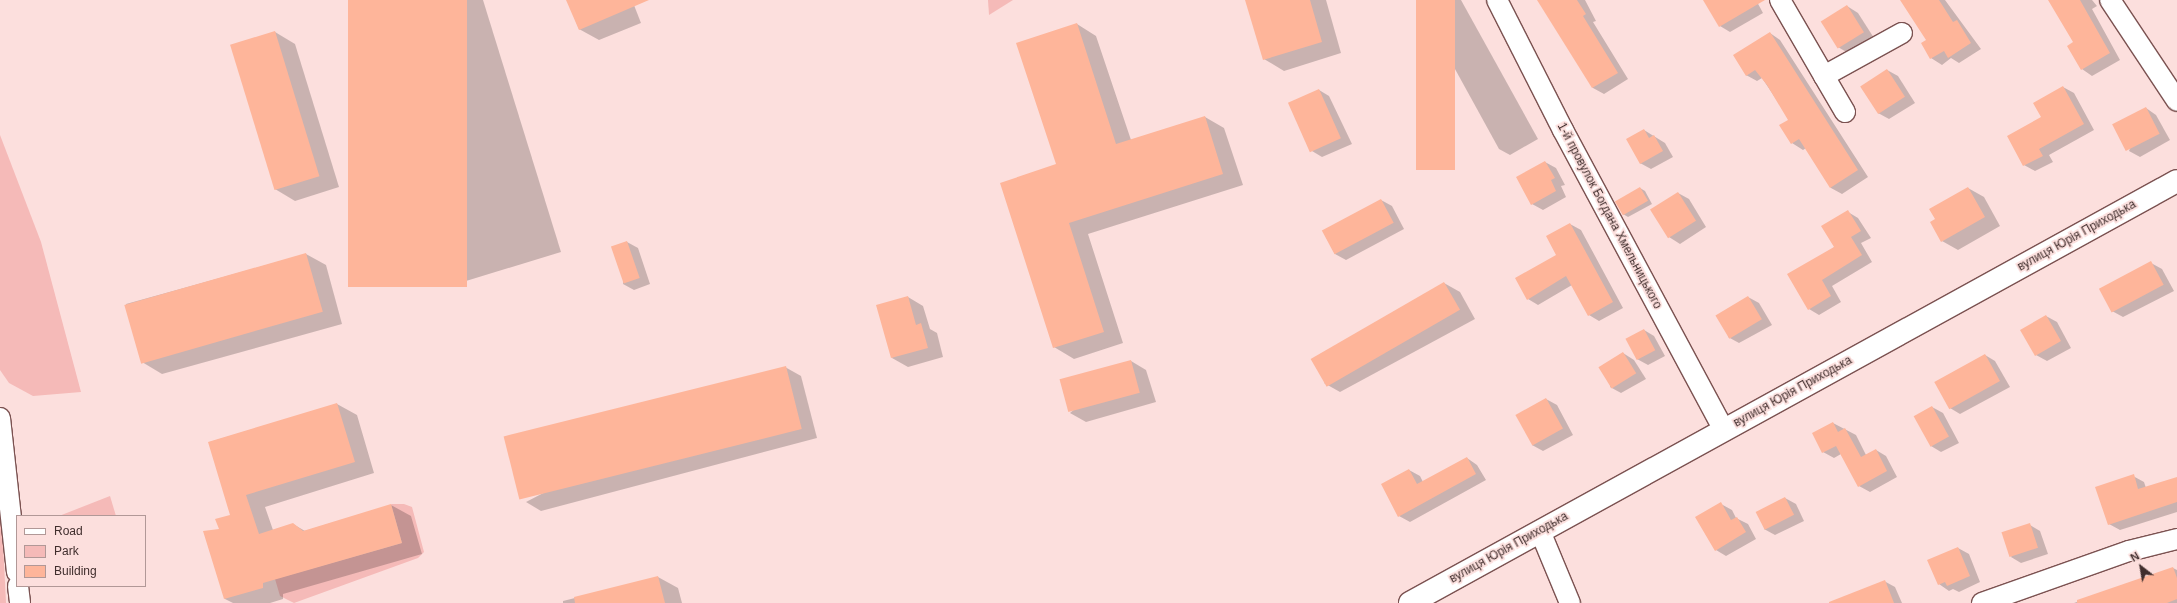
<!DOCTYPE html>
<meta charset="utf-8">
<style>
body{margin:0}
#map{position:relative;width:2177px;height:603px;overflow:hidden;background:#fcdfdd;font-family:Helvetica,sans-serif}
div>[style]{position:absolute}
.green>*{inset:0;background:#f5bab8}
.shadow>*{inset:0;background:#0003}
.building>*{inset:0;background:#feb59a;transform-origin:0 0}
.roads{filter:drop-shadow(1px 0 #7b5251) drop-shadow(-1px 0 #7b5251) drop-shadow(0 1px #7b5251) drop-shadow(0 -1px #7b5251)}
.street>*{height:20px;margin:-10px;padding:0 10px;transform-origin:10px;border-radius:10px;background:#fff}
.secondary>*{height:22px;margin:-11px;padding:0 11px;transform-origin:11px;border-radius:11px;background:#fff}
span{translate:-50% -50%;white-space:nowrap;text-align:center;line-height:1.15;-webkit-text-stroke:3.5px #fcdfdd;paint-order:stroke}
.street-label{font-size:12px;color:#402e2d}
.legend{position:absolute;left:16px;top:515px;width:130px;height:72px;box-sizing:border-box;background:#fcdfdd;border:1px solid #b19897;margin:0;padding:5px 7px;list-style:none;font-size:12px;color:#402e2d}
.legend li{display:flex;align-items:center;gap:8px;height:20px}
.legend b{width:20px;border:1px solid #b19897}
.north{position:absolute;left:2121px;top:547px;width:40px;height:40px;-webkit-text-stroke:3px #fcdfdd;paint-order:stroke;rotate:329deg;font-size:11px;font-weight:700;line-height:16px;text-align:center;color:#402e2d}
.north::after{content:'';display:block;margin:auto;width:14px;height:18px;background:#402e2d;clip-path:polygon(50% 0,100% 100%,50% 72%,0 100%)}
</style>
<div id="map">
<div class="green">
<i style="clip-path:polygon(988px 0,1013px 0,989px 15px)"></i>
<i style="clip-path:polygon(0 135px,41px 242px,81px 392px,33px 396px,9px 383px,0 370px)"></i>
<i style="clip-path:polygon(0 483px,6px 603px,0 603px)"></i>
<i style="clip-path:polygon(110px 496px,116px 516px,59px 516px)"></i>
<i style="clip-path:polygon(391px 504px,404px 504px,412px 507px,424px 552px,418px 558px,294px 603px,280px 596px,275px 579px,402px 543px)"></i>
</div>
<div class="shadow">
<i style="clip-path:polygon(349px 0,483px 0,561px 252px,453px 285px,434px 274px)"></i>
<i style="clip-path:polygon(567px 0,632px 0,641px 23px,599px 40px,579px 29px)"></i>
<i style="clip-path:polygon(1246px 0,1326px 0,1341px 53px,1284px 71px,1264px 59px)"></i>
<i style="clip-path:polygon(1417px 0,1461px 0,1538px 139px,1510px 155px,1499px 149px)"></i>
<i style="clip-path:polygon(1539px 0,1585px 0,1596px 21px,1593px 22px,1628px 79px,1604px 94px,1593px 88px)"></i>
<i style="clip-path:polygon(1711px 0,1756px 0,1763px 13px,1730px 32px,1720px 26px)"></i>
<i style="clip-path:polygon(1901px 0,1945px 0,1981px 49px,1959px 63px,1951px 58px,1942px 65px,1931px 58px,1922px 44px,1928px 40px)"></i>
<i style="clip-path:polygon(2049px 0,2092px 0,2097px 6px,2092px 9px,2120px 60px,2092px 76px,2082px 69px,2075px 43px)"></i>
<i style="clip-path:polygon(1847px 6px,1858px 13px,1874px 38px,1848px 53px,1838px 47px)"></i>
<i style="clip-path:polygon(1077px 24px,1096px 36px,1131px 140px,1205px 117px,1224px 128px,1243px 185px,1088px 234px,1123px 343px,1074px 359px,1054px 347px,1057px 165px)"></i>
<i style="clip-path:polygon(275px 32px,295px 44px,339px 187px,295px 201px,275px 189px)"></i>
<i style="clip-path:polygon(1770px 33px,1780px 40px,1868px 177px,1842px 194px,1831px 188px,1806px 148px,1803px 150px,1792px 143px,1781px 125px,1790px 120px,1762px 78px,1757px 81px,1746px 75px)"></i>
<i style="clip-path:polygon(1887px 70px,1898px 76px,1915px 103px,1889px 119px,1878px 113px)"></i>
<i style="clip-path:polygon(2063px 87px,2074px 93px,2094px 130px,2049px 155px,2053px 162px,2035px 171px,2024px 165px,2042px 118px)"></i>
<i style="clip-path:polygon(1319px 90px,1329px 96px,1352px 144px,1322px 157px,1312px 151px)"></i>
<i style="clip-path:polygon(2146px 108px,2156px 115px,2170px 140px,2140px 157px,2129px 151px)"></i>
<i style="clip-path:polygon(1644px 130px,1665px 143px,1673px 157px,1651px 169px,1640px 163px)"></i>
<i style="clip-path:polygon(1545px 162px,1556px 168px,1565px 185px,1561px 186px,1566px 197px,1543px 210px,1532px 204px)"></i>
<i style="clip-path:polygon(1640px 188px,1645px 191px,1652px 204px,1628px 217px,1623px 214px)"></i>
<i style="clip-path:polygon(1968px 188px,1984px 197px,2000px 226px,1958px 250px,1942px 241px,1936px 219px)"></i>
<i style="clip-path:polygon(1678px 193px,1689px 199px,1706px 227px,1680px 244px,1669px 237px,1652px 210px)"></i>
<i style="clip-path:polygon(1381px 200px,1392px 206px,1404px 229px,1346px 260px,1335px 254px,1323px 231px)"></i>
<i style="clip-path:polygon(1848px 212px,1858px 218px,1871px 238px,1861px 243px,1872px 262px,1832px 286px,1841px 302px,1819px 315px,1809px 309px)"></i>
<i style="clip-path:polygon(1570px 224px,1581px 230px,1623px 308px,1599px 321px,1589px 315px,1572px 285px,1538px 305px,1528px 299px,1558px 255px)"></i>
<i style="clip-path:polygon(627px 242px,638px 248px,650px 284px,634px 290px,623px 284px)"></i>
<i style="clip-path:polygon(306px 254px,326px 265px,342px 324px,162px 374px,142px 362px,126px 304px)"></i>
<i style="clip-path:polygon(2151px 263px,2162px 269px,2174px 291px,2123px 317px,2112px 311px)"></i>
<i style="clip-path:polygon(1444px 283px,1460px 292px,1475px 319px,1340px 392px,1324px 383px)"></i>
<i style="clip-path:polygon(908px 297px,923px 306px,930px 329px,937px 333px,943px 357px,908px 367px,892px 358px)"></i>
<i style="clip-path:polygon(1748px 297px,1759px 303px,1772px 325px,1739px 343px,1728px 337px)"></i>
<i style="clip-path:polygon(2046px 316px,2057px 322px,2071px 348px,2047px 361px,2036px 355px)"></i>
<i style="clip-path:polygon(1644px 330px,1654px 336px,1665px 356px,1648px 365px,1637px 359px)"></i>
<i style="clip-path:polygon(1623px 353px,1634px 360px,1646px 379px,1621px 393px,1610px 387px)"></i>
<i style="clip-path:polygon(1985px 355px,1995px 361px,2010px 387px,1960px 414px,1950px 408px)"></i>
<i style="clip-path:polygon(1131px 361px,1146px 370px,1156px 402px,1086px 422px,1070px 413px)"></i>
<i style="clip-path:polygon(785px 367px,801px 376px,817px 438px,541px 511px,526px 502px)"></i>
<i style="clip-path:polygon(1546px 399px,1557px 405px,1573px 435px,1543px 451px,1532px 445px)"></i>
<i style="clip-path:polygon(337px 404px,357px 415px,374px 473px,265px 507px,273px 530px,293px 524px,305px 531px,391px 505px,411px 516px,422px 554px,283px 594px,283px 599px,270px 603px,233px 603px,225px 599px,204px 532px,220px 530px,232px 516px,210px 442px)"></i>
<i style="clip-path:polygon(1932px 407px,1943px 413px,1959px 443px,1941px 452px,1931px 446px)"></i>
<i style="clip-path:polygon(1833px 423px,1856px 435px,1866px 455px,1876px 450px,1886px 456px,1897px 477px,1870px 492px,1859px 486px,1841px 454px,1834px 458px,1823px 452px)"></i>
<i style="clip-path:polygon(1467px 458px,1477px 465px,1486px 480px,1410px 522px,1399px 516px,1409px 470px,1420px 476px,1423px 482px)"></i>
<i style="clip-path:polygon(2133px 476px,2144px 482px,2146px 488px,2177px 478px,2177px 512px,2120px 530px,2109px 524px)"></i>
<i style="clip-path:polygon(1785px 498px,1796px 504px,1804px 521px,1775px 535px,1764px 529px)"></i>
<i style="clip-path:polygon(1721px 504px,1732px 510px,1736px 518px,1748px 524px,1756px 539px,1726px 556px,1716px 550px)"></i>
<i style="clip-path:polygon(2030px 525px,2040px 531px,2048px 554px,2021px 563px,2011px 557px)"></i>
<i style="clip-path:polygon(1958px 548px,1969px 554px,1980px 582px,1959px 592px,1953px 589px,1949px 591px,1939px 584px)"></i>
<i style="clip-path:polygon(2173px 568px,2177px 570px,2177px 603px,2074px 603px)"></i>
<i style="clip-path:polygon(658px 577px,678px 588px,682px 603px,563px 603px,563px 601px)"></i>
<i style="clip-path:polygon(1884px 581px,1895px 587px,1902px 603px,1863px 603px)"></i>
</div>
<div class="building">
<i style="left:348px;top:0;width:119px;height:287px"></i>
<i style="clip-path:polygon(566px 0,649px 0,579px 30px)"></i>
<i style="clip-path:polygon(1245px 0,1310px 0,1322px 42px,1263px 60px)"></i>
<i style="left:1416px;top:0;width:39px;height:170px"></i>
<i style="clip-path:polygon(1537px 0,1577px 0,1586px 14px,1583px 16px,1618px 73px,1592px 88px)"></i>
<i style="clip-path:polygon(1703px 0,1765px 0,1719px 27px)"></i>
<i style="clip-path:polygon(1900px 0,1939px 0,1953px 22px,1957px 20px,1971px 43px,1948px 58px,1944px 51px,1930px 59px,1921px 43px,1926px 40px)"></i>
<i style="clip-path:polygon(2048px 0,2080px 0,2110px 53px,2081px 70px,2067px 46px,2073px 42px)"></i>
<i style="left:1847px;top:5px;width:32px;height:31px;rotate:58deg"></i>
<i style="clip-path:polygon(1077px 23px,1116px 144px,1205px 116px,1223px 174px,1069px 223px,1104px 332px,1053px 348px,1000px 183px,1056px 164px,1016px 43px)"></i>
<i style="left:275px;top:31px;width:152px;height:47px;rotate:73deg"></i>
<i style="clip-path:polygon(1770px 32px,1858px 170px,1830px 188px,1799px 139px,1791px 144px,1779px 125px,1788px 120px,1767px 85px,1755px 70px,1746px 76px,1733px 55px)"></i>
<i style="left:1887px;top:69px;width:33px;height:32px;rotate:57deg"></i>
<i style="clip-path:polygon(2063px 86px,2084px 124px,2039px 149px,2043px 156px,2023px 166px,2007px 136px,2041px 117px,2033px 103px)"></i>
<i style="left:1319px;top:89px;width:54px;height:34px;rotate:66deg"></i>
<i style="left:2146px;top:107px;width:30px;height:38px;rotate:63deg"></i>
<i style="clip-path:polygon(1644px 129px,1649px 138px,1654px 135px,1663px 151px,1640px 164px,1626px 139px)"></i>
<i style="clip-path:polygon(1545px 161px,1555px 178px,1551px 180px,1556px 191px,1531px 205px,1516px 177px)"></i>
<i style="left:1640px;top:187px;width:16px;height:29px;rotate:60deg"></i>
<i style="clip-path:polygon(1968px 187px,1985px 217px,1941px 242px,1930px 222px,1935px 219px,1929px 209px)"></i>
<i style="left:1678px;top:192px;width:34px;height:33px;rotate:58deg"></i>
<i style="left:1381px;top:199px;width:27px;height:67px;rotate:62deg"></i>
<i style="clip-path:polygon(1848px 210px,1861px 231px,1851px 237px,1862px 255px,1822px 280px,1831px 296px,1808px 310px,1787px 274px,1834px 247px,1821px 226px)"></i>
<i style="clip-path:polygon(1570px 223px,1613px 302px,1588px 316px,1566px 276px,1527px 300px,1515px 278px,1556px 255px,1546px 236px)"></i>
<i style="left:627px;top:241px;width:39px;height:17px;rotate:71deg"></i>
<i style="left:306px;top:253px;width:61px;height:189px;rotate:74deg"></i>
<i style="left:2151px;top:261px;width:27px;height:59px;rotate:62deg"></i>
<i style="left:1444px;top:282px;width:32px;height:154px;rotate:60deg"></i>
<i style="clip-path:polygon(908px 296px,916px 325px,921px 323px,928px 348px,891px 358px,876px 305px)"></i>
<i style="left:1748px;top:296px;width:27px;height:38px;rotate:59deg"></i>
<i style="left:2046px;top:315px;width:30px;height:30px;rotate:60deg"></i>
<i style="left:1644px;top:329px;width:24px;height:21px;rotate:62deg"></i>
<i style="left:1623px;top:352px;width:25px;height:29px;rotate:58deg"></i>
<i style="left:1985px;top:354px;width:31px;height:58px;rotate:61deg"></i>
<i style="left:1131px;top:360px;width:34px;height:74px;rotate:75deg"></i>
<i style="left:786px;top:366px;width:65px;height:291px;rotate:76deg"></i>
<i style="left:1546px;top:398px;width:35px;height:35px;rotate:61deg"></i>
<i style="clip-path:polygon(337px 403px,355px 462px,246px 495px,259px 534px,293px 523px,303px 531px,391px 504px,402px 543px,263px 583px,263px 588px,224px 599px,203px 531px,219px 529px,215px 519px,230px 515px,208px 442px)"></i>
<i style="left:1932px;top:406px;width:35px;height:21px;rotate:61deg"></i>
<i style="clip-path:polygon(1833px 422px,1838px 432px,1845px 428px,1861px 457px,1876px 449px,1887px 471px,1858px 487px,1836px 446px,1822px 453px,1812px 433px)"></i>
<i style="clip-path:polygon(1467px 457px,1476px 474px,1398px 517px,1381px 484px,1409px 469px,1417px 484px)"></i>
<i style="clip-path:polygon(2134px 474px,2138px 489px,2177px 477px,2177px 502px,2108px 525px,2095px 487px)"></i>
<i style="left:1785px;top:497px;width:20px;height:33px;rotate:63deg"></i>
<i style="clip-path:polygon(1721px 502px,1731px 520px,1737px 517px,1746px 532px,1715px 551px,1695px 517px)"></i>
<i style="left:2030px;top:523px;width:26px;height:30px;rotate:72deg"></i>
<i style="clip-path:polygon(1958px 547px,1970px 576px,1947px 586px,1945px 582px,1938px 585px,1927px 560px)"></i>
<i style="clip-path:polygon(2173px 567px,2177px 578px,2177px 599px,2167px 603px,2077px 603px,2077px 600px)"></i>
<i style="clip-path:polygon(658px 576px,665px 603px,575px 603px,574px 597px)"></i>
<i style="clip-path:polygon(1885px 580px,1894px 603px,1829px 603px,1829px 602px)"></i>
</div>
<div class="roads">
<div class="street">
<i style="left:1497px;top:0;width:146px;rotate:63.1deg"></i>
<i style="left:1563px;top:130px;width:340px;rotate:61.8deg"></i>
<i style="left:1780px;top:0;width:88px;rotate:59.9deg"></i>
<i style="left:2110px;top:0;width:121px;rotate:56.4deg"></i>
<i style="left:1845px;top:112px;width:42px;rotate:-120.3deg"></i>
<i style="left:1824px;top:76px;width:89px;rotate:-28.9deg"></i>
<i style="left:0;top:418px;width:155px;rotate:83.7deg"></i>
<i style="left:1540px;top:531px;width:78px;rotate:67.4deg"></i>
<i style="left:18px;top:586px;width:17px;rotate:83deg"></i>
<i style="left:1982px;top:603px;width:156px;rotate:-19.5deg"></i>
<i style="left:2129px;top:551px;width:49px;rotate:-14deg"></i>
</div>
<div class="secondary">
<i style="left:1410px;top:603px;width:875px;rotate:-28.82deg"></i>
</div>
</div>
<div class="street-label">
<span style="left:1609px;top:216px;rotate:62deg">1-й провулок Богдана Хмельницького</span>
<span style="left:2077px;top:236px;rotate:-29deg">вулиця Юрія Приходька</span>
<span style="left:1793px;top:392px;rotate:-29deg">вулиця Юрія Приходька</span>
<span style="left:1509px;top:548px;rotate:-29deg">вулиця Юрія Приходька</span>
</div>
<ul class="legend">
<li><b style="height:5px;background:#fff"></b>Road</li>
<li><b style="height:11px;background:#f5bab8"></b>Park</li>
<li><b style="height:11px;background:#feb59a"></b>Building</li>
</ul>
<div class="north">N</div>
</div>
